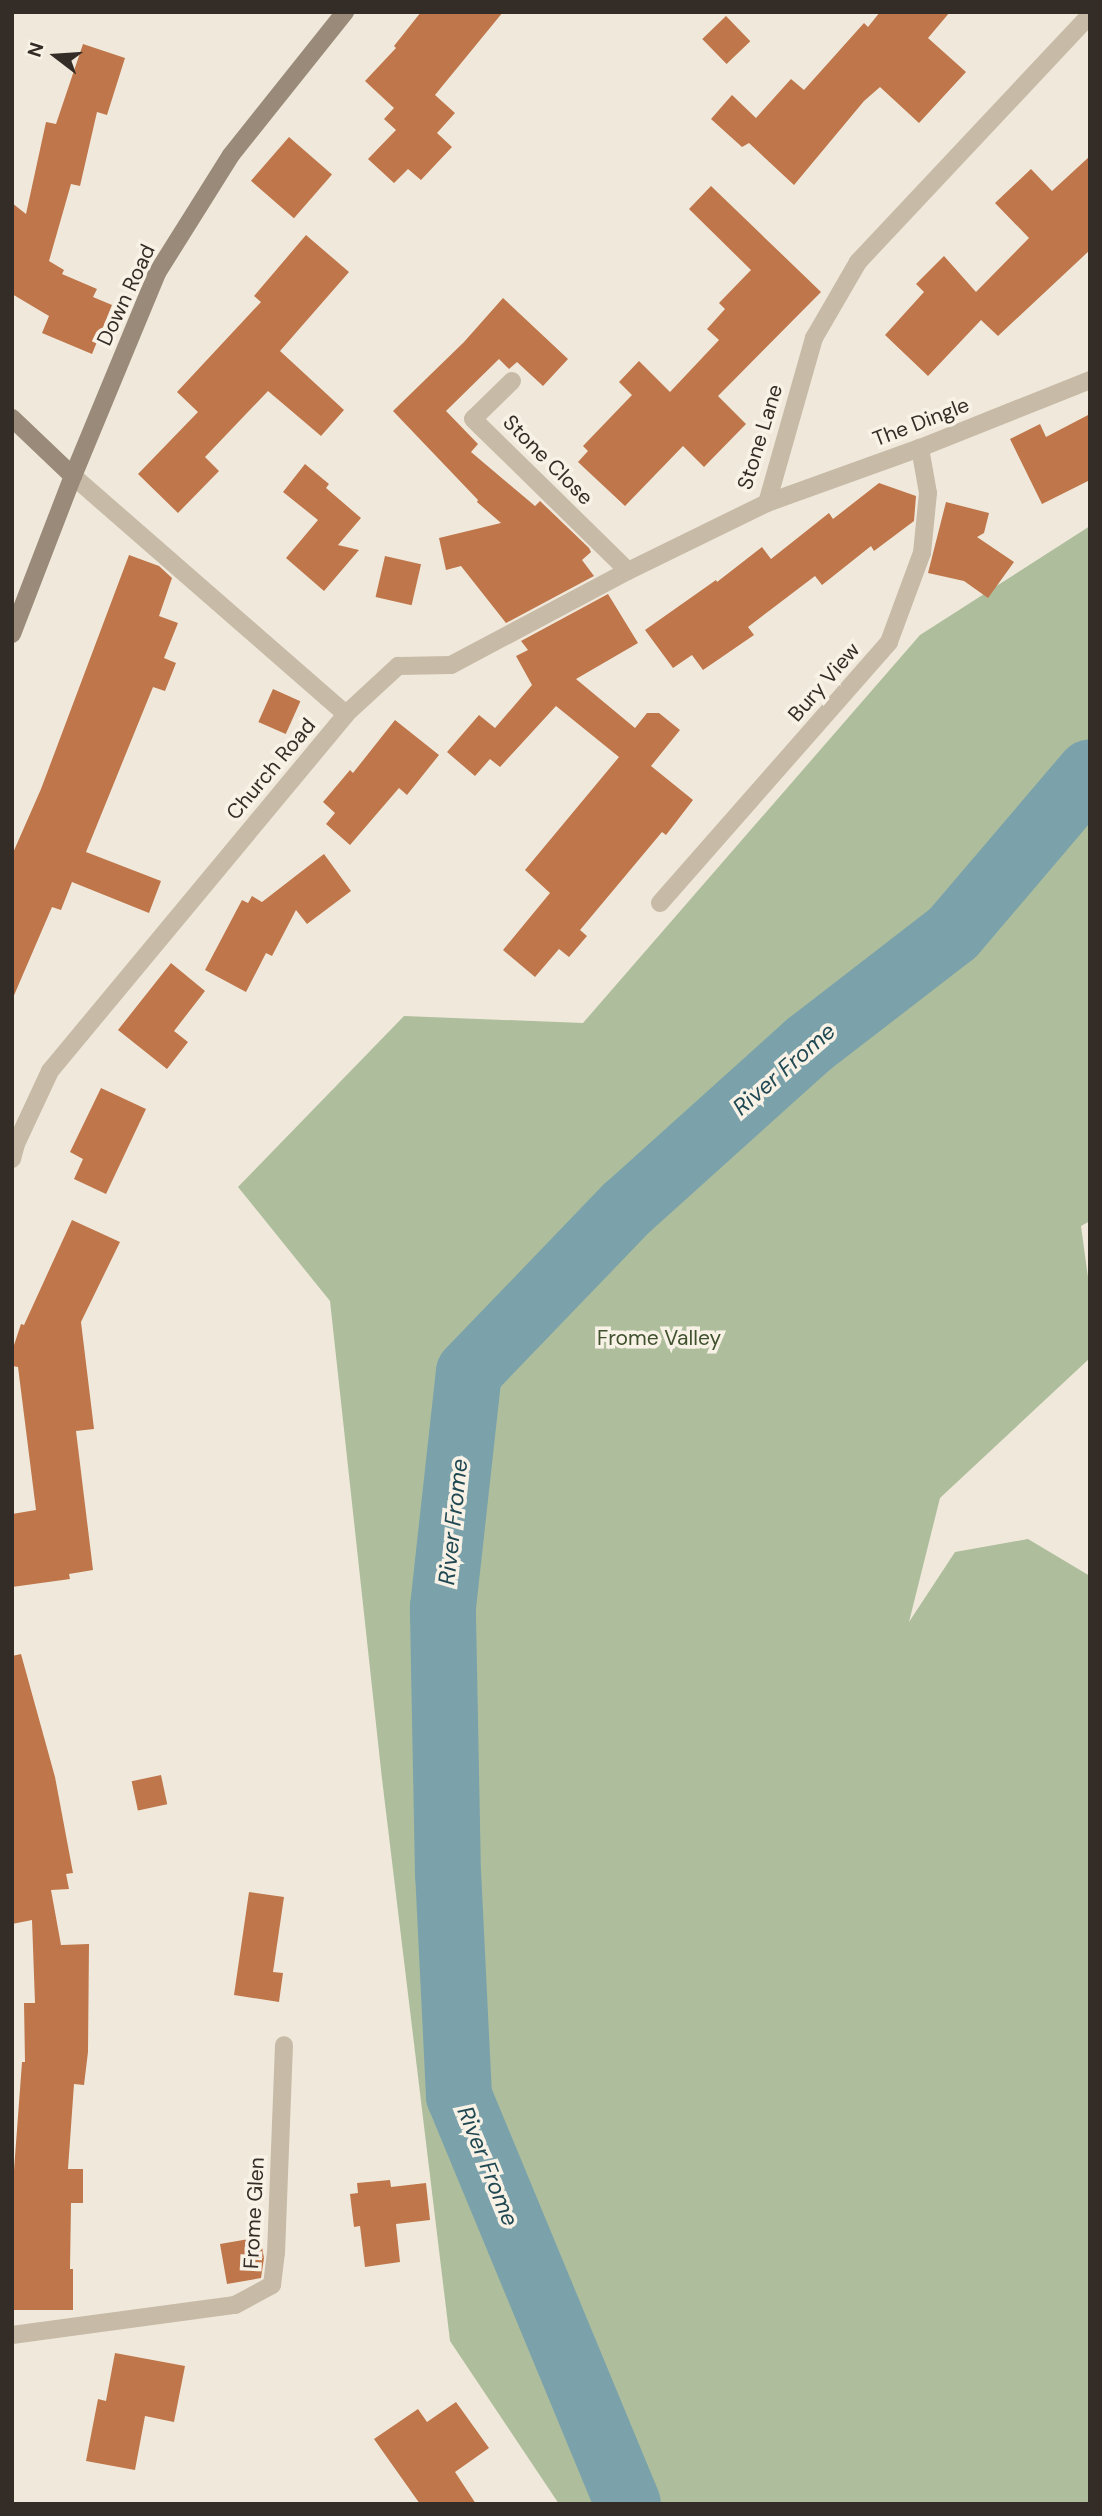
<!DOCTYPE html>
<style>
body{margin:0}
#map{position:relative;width:1102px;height:2516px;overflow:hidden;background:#f0e9db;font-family:"DM Sans",sans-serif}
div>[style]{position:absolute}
.green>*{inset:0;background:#aebe9c}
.river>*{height:66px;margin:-33px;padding:0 33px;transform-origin:33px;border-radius:33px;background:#7ba2ab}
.building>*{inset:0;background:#be764a;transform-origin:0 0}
.street>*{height:18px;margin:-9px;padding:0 9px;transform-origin:9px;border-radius:9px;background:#c7baa7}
.secondary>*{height:18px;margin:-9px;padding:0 9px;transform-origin:9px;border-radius:9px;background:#9a8a79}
span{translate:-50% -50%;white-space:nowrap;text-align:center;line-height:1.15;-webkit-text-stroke:7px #f8f2e6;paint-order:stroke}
.street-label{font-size:21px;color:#342d27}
.park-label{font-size:21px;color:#3f512d}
.water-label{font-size:23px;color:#204853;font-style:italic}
.frame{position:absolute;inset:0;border:14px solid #342d27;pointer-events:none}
.north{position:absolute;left:21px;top:21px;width:70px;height:70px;-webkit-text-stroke:5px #f8f2e6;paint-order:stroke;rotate:287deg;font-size:19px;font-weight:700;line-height:28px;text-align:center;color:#342d27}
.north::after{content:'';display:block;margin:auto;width:24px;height:32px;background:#342d27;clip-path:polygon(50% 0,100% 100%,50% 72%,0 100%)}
</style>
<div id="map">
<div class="green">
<i style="clip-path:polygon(1090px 526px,1090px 1221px,1081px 1226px,1090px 1292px,1090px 1358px,940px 1498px,909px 1622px,955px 1552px,1028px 1539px,1090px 1576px,1090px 2504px,559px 2504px,450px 2341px,382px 1779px,330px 1301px,238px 1187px,404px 1016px,583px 1023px,920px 635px)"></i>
</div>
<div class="river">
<i style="left:628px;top:2504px;width:442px;rotate:-112.5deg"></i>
<i style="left:459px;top:2096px;width:221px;rotate:-92.8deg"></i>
<i style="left:448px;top:1875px;width:268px;rotate:-91.1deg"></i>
<i style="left:443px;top:1607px;width:236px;rotate:-83.7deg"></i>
<i style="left:469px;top:1372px;width:228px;rotate:-46.1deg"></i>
<i style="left:627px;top:1208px;width:244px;rotate:-42deg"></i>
<i style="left:808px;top:1045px;width:183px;rotate:-37.7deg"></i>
<i style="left:953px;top:933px;width:211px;rotate:-49.6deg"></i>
</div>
<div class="building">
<i style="clip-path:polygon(421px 12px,503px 12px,435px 95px,455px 113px,437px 133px,452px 147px,421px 180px,408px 169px,394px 183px,368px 159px,396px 130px,384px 119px,394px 108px,365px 81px,396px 48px,394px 46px)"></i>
<i style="clip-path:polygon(880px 12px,950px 12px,928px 38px,966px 72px,919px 123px,880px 87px,864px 101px,794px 185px,749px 143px,742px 147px,711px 119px,732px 95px,756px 118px,791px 79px,804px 90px,864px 23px,868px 27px)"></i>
<i style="left:726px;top:16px;width:35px;height:33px;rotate:46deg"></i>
<i style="clip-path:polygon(83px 44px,125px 58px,107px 115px,97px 112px,80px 186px,71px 184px,49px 261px,64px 270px,62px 274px,97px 289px,93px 297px,112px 305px,92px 354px,42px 333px,49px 316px,12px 294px,12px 203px,26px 214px,46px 122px,56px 124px)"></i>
<i style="left:289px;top:137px;width:57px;height:58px;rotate:41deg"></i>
<i style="clip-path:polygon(1090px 156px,1090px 250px,998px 336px,981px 320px,928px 376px,885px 335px,924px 292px,916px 284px,944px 256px,976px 292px,1029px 238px,995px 203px,1031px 169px,1052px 191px)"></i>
<i style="clip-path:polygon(711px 186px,821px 292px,718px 396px,746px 424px,704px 467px,683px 446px,625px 506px,578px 462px,588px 451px,583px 446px,632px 395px,619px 382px,639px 361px,670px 392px,719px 340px,707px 329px,725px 309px,719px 303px,751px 270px,689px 209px)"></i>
<i style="clip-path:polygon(306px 235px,349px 272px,280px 351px,344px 410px,321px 436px,268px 391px,205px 457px,219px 471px,178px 513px,138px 474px,198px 412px,177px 392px,261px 302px,254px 296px)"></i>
<i style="clip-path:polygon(503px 298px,568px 359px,543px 386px,517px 362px,509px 369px,499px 359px,446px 411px,478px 444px,471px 452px,535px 506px,540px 501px,589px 548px,591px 552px,582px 560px,594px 576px,506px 623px,461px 566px,446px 570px,439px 538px,501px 523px,477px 502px,478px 500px,393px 411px,464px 342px)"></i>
<i style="clip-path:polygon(1090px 414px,1090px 480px,1042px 504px,1010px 439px,1040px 424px,1046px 437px)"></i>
<i style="clip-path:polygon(305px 464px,329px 484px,326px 488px,361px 518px,338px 545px,359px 550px,324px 591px,286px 558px,318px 520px,283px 492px)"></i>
<i style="clip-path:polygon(879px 483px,916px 496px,914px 521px,874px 551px,871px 546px,822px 585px,815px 576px,748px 627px,754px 635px,703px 670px,692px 655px,673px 668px,645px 630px,716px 580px,717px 582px,762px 547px,771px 559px,829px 513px,833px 519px)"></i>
<i style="clip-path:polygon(946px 502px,989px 513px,984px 533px,977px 537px,1014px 562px,988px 598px,964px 581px,928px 573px)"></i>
<i style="clip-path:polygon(129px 555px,159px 566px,172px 578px,159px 616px,178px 623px,164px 658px,176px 663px,165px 691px,153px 687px,86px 852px,161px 881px,149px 913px,72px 882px,61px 910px,52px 907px,12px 1000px,12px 855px,41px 789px)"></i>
<i style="left:385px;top:556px;width:37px;height:42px;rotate:13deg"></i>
<i style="clip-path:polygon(608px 594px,638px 643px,576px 679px,635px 728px,647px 713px,659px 713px,680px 730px,651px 766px,693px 800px,666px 835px,662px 832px,580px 930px,587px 936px,569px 957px,559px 949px,535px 977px,503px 950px,550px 893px,525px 870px,619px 757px,556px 706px,500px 767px,490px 759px,475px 776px,447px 752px,479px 715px,495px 728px,532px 685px,516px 656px,528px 650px,521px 641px)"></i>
<i style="left:273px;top:689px;width:30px;height:36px;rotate:24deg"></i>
<i style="clip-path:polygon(395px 720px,439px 755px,407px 795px,399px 788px,350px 845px,326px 824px,335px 813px,323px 802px,350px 770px,353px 773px)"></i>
<i style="clip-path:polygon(324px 854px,351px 891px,307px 924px,296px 910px,272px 956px,266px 953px,246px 992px,205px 970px,242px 900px,248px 903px,252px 896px,262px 902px)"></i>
<i style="clip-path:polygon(171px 963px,205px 991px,174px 1031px,188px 1042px,167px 1069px,118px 1030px)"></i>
<i style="clip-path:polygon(101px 1088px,146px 1109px,106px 1194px,74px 1179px,83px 1159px,70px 1152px)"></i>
<i style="clip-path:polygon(72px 1220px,120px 1242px,81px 1322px,94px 1429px,76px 1431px,93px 1570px,69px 1574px,70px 1579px,12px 1587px,12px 1514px,36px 1510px,18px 1367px,12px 1366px,12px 1351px,21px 1324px,24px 1325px)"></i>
<i style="clip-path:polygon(21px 1654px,55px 1777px,73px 1873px,66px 1874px,69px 1889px,51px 1890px,61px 1945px,89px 1944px,88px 2052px,84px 2085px,74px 2084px,68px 2169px,83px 2169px,83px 2203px,71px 2203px,70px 2269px,73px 2269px,73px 2310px,13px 2310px,14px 2170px,22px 2062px,25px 2062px,24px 2003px,35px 2003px,32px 1920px,12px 1924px,12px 1656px)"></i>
<i style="left:161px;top:1775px;width:30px;height:30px;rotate:78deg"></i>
<i style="clip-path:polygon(249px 1892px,284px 1897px,273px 1972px,283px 1973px,279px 2002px,234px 1995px)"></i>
<i style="clip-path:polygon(390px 2180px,391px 2187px,426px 2183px,430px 2220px,396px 2224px,400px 2262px,365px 2267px,360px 2226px,354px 2227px,350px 2194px,358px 2193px,357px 2183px)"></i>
<i style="clip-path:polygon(260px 2237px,264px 2258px,261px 2278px,227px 2284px,220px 2244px)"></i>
<i style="clip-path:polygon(115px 2353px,185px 2366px,174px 2422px,145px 2416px,135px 2470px,86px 2461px,98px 2399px,106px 2401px)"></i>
<i style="clip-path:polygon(456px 2402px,489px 2448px,455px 2472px,476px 2504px,420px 2504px,374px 2439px,418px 2409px,427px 2422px)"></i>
</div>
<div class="street">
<i style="left:512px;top:381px;width:54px;rotate:135.7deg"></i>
<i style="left:473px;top:419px;width:217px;rotate:44.4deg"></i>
<i style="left:73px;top:476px;width:362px;rotate:41.1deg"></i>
<i style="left:767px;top:503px;width:172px;rotate:-74.1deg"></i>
<i style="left:814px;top:338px;width:88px;rotate:-59.9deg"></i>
<i style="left:858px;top:262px;width:339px;rotate:-46.8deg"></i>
<i style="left:660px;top:903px;width:347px;rotate:-48.7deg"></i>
<i style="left:889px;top:642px;width:95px;rotate:-69.7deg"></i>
<i style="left:922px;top:553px;width:60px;rotate:-84.3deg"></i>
<i style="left:928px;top:493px;width:46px;rotate:-100.1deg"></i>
<i style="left:12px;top:1159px;width:16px;rotate:-75deg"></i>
<i style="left:16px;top:1144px;width:81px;rotate:-65deg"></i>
<i style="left:50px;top:1071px;width:464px;rotate:-50.3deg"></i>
<i style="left:346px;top:714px;width:71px;rotate:-42.7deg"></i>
<i style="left:398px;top:666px;width:53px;rotate:-1.1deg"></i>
<i style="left:451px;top:665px;width:200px;rotate:-28deg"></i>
<i style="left:628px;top:571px;width:155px;rotate:-26.1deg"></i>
<i style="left:767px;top:503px;width:163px;rotate:-19.8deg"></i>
<i style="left:920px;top:448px;width:183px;rotate:-21.8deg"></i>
<i style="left:12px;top:2335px;width:225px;rotate:-7.7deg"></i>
<i style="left:235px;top:2305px;width:42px;rotate:-28.4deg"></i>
<i style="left:272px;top:2285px;width:32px;rotate:-83deg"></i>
<i style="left:276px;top:2253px;width:208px;rotate:-87.8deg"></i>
</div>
<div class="secondary">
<i style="left:12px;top:418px;width:84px;rotate:43.6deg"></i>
<i style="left:12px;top:634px;width:169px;rotate:-68.9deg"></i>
<i style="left:73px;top:476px;width:220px;rotate:-67.5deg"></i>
<i style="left:157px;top:273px;width:139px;rotate:-57.9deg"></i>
<i style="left:231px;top:155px;width:183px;rotate:-51.4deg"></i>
</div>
<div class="street-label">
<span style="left:126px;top:295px;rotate:-65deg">Down Road</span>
<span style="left:921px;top:422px;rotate:-21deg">The Dingle</span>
<span style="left:760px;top:437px;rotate:-73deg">Stone Lane</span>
<span style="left:548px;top:460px;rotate:45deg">Stone Close</span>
<span style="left:824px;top:682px;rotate:-49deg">Bury View</span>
<span style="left:271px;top:769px;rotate:-50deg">Church Road</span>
<span style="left:254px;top:2213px;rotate:-87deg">Frome Glen</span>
</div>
<div class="park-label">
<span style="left:659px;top:1338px">Frome Valley</span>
</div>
<div class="water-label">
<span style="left:784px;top:1069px;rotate:-41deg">River Frome</span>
<span style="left:453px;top:1522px;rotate:-84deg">River Frome</span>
<span style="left:488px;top:2166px;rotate:68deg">River Frome</span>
</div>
<div class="frame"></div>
<div class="north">N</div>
</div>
